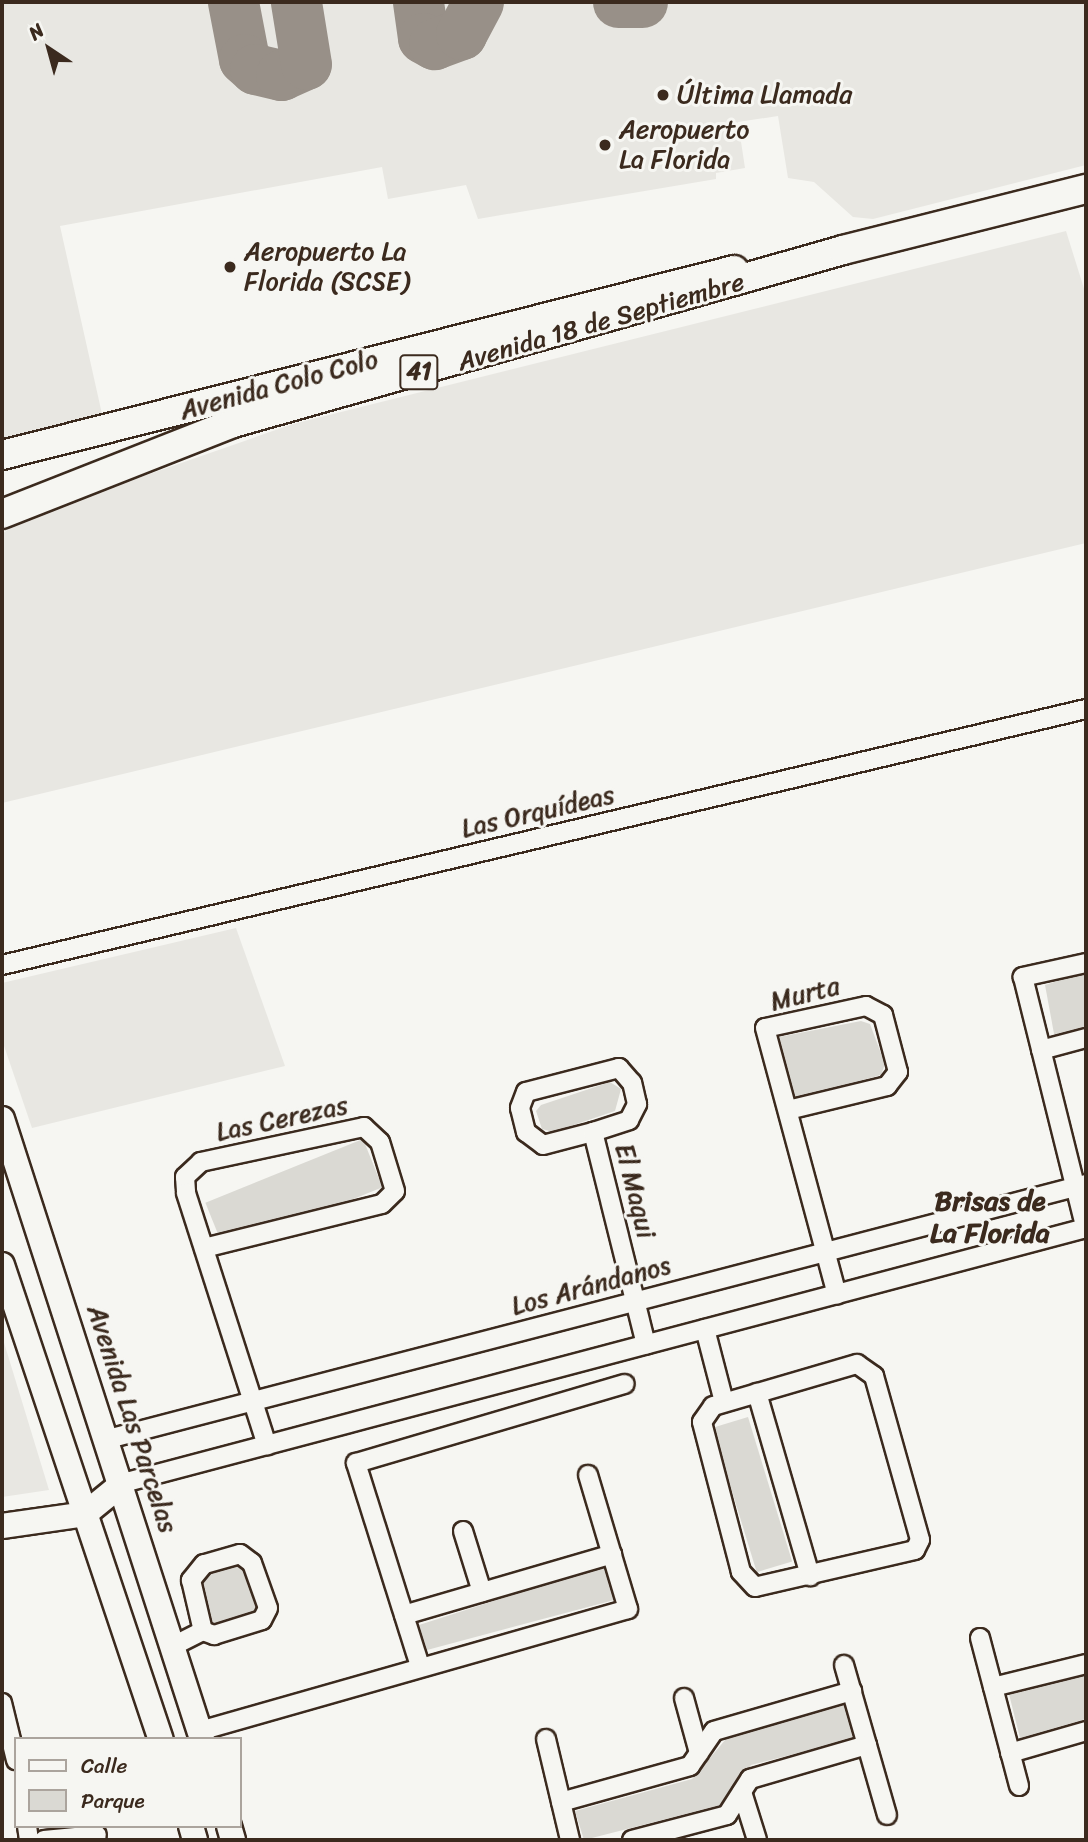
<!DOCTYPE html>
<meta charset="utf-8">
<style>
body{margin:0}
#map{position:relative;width:1088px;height:1842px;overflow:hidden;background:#f6f6f2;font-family:Sriracha,sans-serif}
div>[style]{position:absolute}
.built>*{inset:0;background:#e8e7e2}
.green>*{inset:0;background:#dad9d3;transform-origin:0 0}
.taxiway>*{height:51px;margin:-25.5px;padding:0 25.5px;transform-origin:25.5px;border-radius:25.5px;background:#989088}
.roads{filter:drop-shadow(2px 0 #3b2a1e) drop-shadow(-2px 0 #3b2a1e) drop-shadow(0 2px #3b2a1e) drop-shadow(0 -2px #3b2a1e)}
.minor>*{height:18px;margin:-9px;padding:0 9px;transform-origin:9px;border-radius:9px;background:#f6f6f2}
.secondary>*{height:24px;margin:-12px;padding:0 12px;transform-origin:12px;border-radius:12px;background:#f6f6f2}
.primary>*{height:28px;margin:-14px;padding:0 14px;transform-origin:14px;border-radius:14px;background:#f6f6f2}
.dots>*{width:19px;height:19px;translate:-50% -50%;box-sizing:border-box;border:4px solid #f6f6f2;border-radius:50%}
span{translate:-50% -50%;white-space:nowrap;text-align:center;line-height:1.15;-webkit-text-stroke:6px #f6f6f2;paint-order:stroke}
.shield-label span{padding:2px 5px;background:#f6f6f2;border:2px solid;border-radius:5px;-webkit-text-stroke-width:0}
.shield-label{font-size:24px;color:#3b2a1e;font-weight:700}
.poi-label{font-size:26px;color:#3b2a1e}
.left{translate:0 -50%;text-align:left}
.street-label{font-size:26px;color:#3b2a1e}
.neighbourhood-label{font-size:28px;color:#3b2a1e;font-weight:700}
.frame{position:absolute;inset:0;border:4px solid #3b2a1e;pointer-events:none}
.legend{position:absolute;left:14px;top:1737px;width:228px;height:91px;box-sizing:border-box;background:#f6f6f2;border:2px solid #aba49d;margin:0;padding:9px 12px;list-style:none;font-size:21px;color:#3b2a1e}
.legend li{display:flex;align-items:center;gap:14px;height:35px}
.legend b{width:35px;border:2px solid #aba49d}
.north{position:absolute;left:14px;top:14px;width:70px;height:70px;-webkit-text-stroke:5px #f6f6f2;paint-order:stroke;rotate:324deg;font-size:19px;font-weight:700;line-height:28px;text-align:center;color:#3b2a1e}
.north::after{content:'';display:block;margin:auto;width:24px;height:32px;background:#3b2a1e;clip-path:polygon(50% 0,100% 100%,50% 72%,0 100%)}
</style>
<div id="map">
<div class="built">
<i style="clip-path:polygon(2px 2px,1086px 2px,1086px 165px,873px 219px,853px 217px,814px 182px,788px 178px,778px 116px,738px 122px,745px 168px,716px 173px,716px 179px,478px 219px,466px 185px,388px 199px,382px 167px,60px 226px,102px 414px,2px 438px)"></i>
<i style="clip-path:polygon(1066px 231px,1086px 295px,1086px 543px,2px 803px,2px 534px,26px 517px,293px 424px)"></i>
<i style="clip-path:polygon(236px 928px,285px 1066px,32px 1128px,2px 1040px,2px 983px)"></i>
<i style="clip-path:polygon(2px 1336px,49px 1490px,2px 1497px)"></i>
</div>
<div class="green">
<i style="clip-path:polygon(1086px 972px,1086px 1031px,1055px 1039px,1045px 985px)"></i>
<i style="clip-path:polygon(861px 1021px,870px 1024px,885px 1064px,881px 1075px,793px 1099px,779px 1037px)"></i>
<i style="clip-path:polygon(610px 1082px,621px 1089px,615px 1111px,553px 1132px,542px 1129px,536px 1111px,541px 1105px)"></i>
<i style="left:363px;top:1139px;width:52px;height:170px;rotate:68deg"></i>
<i style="left:748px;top:1417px;width:151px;height:37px;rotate:73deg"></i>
<i style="left:241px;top:1561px;width:52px;height:46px;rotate:72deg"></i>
<i style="clip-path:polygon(606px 1565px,618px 1599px,427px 1650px,419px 1625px)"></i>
<i style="clip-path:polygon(1086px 1670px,1086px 1719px,1020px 1738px,1009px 1694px)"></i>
<i style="clip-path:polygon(846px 1703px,856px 1738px,751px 1765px,725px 1804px,584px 1840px,575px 1811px,692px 1779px,726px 1739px)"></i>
</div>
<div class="taxiway">
<i style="left:233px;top:2px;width:58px;rotate:79.1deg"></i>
<i style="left:244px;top:59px;width:15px;rotate:42deg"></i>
<i style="left:255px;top:69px;width:27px;rotate:13deg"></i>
<i style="left:281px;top:75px;width:27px;rotate:-24deg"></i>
<i style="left:306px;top:64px;width:63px;rotate:-99.2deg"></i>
<i style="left:418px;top:2px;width:36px;rotate:82deg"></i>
<i style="left:423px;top:38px;width:13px;rotate:29deg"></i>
<i style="left:434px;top:44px;width:29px;rotate:-20deg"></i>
<i style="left:461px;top:34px;width:36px;rotate:-62deg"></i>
<i style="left:618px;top:2px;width:24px"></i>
</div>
<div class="roads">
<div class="minor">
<i style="left:1086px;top:963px;width:65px;rotate:167.5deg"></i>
<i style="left:1023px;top:977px;width:260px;rotate:76deg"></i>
<i style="left:2px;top:965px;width:1114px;rotate:-13.29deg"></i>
<i style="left:1041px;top:1050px;width:47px;rotate:-14.9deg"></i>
<i style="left:788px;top:1110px;width:102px;rotate:-13.6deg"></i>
<i style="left:887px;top:1086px;width:18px;rotate:-52deg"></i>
<i style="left:898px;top:1072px;width:59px;rotate:-104.7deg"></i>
<i style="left:883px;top:1015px;width:19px;rotate:-152deg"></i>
<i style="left:866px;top:1006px;width:103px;rotate:167.7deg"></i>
<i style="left:765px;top:1028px;width:276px;rotate:74.9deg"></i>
<i style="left:593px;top:1132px;width:38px;rotate:-18deg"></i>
<i style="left:629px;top:1120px;width:18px;rotate:-63deg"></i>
<i style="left:637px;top:1104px;width:22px;rotate:-103deg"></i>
<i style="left:632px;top:1083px;width:20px;rotate:-131deg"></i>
<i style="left:619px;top:1068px;width:96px;rotate:165.5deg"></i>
<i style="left:526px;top:1092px;width:17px;rotate:111deg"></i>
<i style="left:520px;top:1108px;width:25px;rotate:76deg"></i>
<i style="left:526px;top:1132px;width:21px;rotate:37deg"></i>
<i style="left:543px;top:1145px;width:52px;rotate:-14.6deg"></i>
<i style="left:593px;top:1132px;width:219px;rotate:76deg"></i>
<i style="left:204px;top:1248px;width:183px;rotate:-13.9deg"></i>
<i style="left:382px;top:1204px;width:18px;rotate:-45deg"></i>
<i style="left:395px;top:1191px;width:51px;rotate:-107deg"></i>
<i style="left:380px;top:1142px;width:22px;rotate:-137deg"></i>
<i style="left:364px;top:1127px;width:167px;rotate:167.9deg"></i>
<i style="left:201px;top:1162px;width:22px;rotate:137deg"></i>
<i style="left:185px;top:1177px;width:16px;rotate:86deg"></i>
<i style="left:186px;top:1193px;width:265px;rotate:72.2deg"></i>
<i style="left:705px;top:1329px;width:75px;rotate:75.4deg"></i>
<i style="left:857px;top:1364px;width:21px;rotate:35deg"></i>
<i style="left:874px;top:1376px;width:170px;rotate:74.3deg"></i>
<i style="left:920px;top:1540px;width:11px;rotate:117deg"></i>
<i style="left:915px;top:1550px;width:164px;rotate:167deg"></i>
<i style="left:755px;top:1587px;width:21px;rotate:-133deg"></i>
<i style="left:741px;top:1572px;width:155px;rotate:-104.6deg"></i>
<i style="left:702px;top:1422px;width:19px;rotate:-55deg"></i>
<i style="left:713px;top:1406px;width:150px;rotate:-16.3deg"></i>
<i style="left:757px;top:1393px;width:191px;rotate:73.8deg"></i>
<i style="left:108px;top:1439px;width:1011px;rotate:-14.61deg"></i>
<i style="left:123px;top:1483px;width:996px;rotate:-14.83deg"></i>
<i style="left:463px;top:1531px;width:64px;rotate:72.7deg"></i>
<i style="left:404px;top:1615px;width:217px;rotate:-16.3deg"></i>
<i style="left:980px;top:1638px;width:153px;rotate:75.2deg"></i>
<i style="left:175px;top:1645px;width:31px;rotate:-27deg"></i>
<i style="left:203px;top:1631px;width:12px;rotate:20deg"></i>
<i style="left:214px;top:1635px;width:50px;rotate:-17.4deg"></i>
<i style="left:262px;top:1620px;width:13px;rotate:-63deg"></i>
<i style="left:268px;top:1608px;width:48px;rotate:-109.6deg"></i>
<i style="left:252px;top:1563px;width:15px;rotate:-143deg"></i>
<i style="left:240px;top:1554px;width:37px;rotate:164deg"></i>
<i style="left:204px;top:1564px;width:21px;rotate:129deg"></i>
<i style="left:191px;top:1580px;width:52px;rotate:76.8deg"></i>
<i style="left:844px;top:1665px;width:156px;rotate:74deg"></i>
<i style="left:420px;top:1666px;width:213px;rotate:-107.5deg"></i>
<i style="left:356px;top:1463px;width:280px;rotate:-16.4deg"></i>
<i style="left:993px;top:1687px;width:96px;rotate:-13.9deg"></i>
<i style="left:684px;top:1698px;width:57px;rotate:74.7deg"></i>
<i style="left:2px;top:1703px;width:59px;rotate:76.2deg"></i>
<i style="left:200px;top:1731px;width:445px;rotate:-15.9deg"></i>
<i style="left:628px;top:1609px;width:140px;rotate:-106.6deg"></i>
<i style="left:546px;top:1739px;width:104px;rotate:76.6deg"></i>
<i style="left:1010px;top:1753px;width:79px;rotate:-16.1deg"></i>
<i style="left:742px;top:1792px;width:50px;rotate:72.6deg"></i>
<i style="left:561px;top:1802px;width:134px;rotate:-15.6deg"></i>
<i style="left:690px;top:1766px;width:42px;rotate:-55.6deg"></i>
<i style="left:714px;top:1731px;width:144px;rotate:-16.2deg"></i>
<i style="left:27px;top:1826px;width:14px;rotate:82deg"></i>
<i style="left:44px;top:1840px;width:53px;rotate:-5.4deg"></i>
<i style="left:632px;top:1840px;width:98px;rotate:-14.7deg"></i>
<i style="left:727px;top:1815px;width:43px;rotate:-57.4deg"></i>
<i style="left:750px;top:1779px;width:122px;rotate:-16.2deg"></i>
</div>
<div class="secondary">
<i style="left:2px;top:1119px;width:651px;rotate:72.12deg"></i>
<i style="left:2px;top:1265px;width:500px;rotate:71.5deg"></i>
<i style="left:85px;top:1514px;width:49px;rotate:-39.2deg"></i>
<i style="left:2px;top:1526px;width:84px;rotate:-8.2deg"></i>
<i style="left:191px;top:1826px;width:15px;rotate:74deg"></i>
<i style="left:229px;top:1826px;width:15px;rotate:74deg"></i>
</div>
<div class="primary">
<i style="left:2px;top:455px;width:755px;rotate:-14.18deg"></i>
<i style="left:2px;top:514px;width:248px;rotate:-21.5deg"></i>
<i style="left:233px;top:423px;width:634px;rotate:-15.83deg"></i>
<i style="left:843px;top:250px;width:251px;rotate:-14.1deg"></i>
</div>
</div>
<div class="dots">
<i style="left:663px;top:95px;background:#3b2a1e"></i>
<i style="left:605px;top:145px;background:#3b2a1e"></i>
<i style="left:230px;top:267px;background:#3b2a1e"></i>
</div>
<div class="shield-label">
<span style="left:419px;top:372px">41</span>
</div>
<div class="poi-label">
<span class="left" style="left:677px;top:95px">Última Llamada</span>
<span class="left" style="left:619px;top:145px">Aeropuerto<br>La Florida</span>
<span class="left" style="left:244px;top:267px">Aeropuerto La<br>Florida (SCSE)</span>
</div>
<div class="street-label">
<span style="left:601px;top:322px;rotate:-16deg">Avenida 18 de Septiembre</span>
<span style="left:279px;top:385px;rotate:-15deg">Avenida Colo Colo</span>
<span style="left:538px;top:812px;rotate:-13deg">Las Orquídeas</span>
<span style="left:805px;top:994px;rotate:-14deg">Murta</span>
<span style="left:282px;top:1119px;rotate:-12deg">Las Cerezas</span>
<span style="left:635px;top:1191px;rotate:76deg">El Maqui</span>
<span style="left:591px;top:1286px;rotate:-15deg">Los Arándanos</span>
<span style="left:132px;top:1419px;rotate:72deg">Avenida Las Parcelas</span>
</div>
<div class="neighbourhood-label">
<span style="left:990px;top:1217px">Brisas de<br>La Florida</span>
</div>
<div class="frame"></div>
<ul class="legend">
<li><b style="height:9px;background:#f6f6f2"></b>Calle</li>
<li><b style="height:19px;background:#dad9d3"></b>Parque</li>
</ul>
<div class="north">N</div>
</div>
